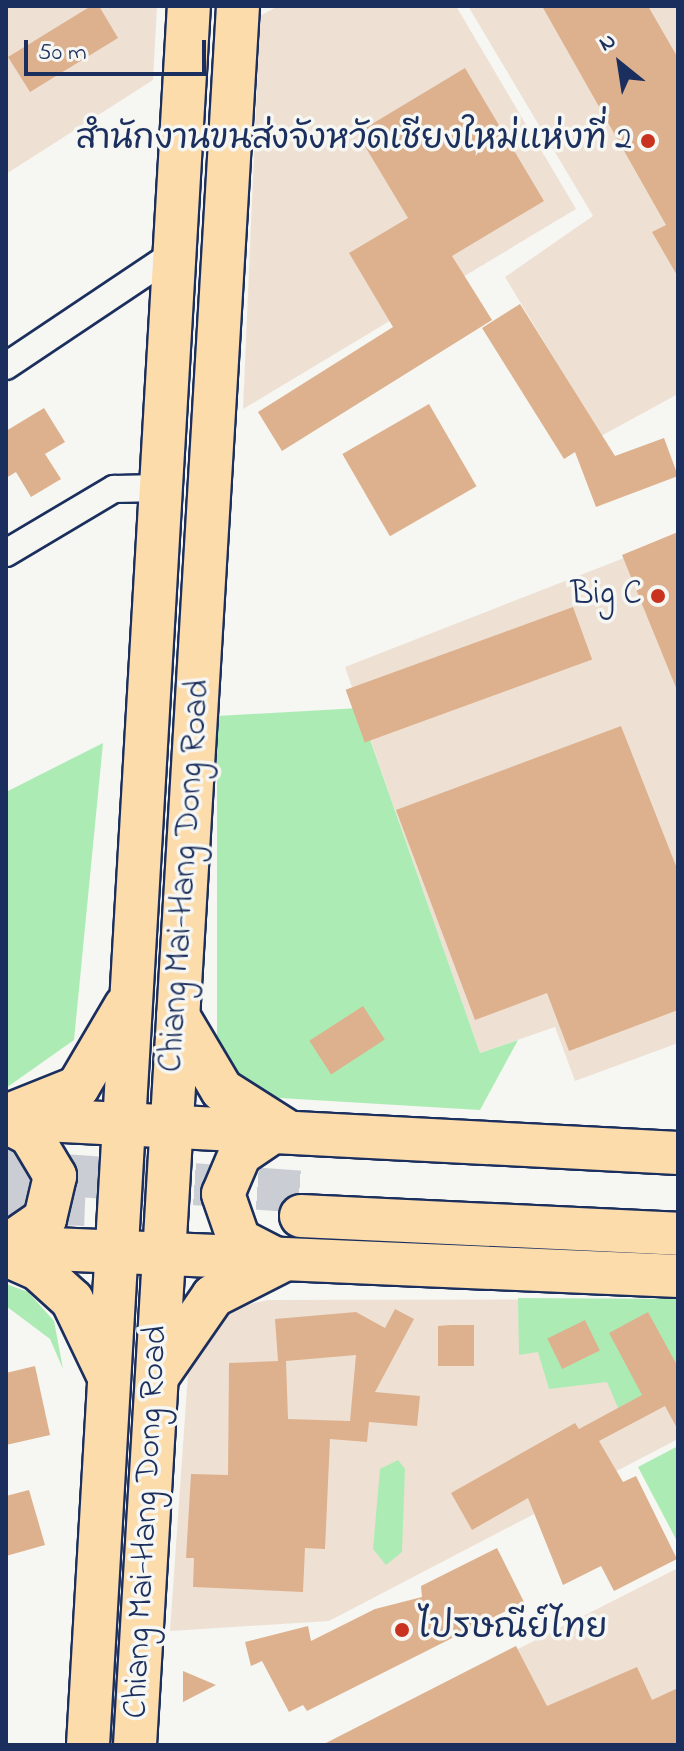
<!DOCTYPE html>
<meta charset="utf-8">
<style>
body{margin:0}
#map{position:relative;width:684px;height:1751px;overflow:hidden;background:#f6f6f2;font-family:"Indie Flower","Playpen Sans Thai",sans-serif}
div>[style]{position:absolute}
.built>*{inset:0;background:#eee1d4}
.green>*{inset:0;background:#acecb4}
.building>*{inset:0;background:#ddb18e;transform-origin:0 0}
.primary-tunnel>*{height:42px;margin-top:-21px;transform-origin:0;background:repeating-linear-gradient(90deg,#caced4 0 42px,transparent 0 63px)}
.roads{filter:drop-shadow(2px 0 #1b2f5e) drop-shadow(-2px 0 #1b2f5e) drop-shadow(0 2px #1b2f5e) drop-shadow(0 -2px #1b2f5e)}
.street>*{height:26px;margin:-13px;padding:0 13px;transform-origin:13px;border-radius:13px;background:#f6f6f2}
.primary>*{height:42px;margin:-21px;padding:0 21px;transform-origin:21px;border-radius:21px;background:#fddcac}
.dots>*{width:22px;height:22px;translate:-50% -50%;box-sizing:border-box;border:4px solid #f6f6f2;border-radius:50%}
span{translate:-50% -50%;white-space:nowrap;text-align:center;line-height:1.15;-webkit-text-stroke:7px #f6f6f2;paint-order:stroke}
.poi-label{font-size:34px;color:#1b2f5e}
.right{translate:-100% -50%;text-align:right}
.left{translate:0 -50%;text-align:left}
.street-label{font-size:34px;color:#1b2f5e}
.frame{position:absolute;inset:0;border:8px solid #1b2f5e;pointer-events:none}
.north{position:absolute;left:580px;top:24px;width:80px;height:80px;-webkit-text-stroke:6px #f6f6f2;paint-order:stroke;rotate:330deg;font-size:22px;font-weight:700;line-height:32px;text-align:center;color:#1b2f5e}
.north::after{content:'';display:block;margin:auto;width:28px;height:36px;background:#1b2f5e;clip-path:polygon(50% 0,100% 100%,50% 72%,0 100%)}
.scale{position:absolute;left:24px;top:40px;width:182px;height:36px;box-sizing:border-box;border:4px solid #1b2f5e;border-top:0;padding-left:10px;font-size:24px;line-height:28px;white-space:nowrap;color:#1b2f5e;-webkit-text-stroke:6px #f6f6f2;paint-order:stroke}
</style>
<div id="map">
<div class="built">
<i style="clip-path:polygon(6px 6px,157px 6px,153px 80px,6px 174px)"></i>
<i style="clip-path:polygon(278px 6px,456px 6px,576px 209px,243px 409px,260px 16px)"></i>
<i style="clip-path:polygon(468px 6px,678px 6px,678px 394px,601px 436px,505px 277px,593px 216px)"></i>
<i style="clip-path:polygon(678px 537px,678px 1043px,575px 1081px,555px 1027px,480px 1053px,345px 667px)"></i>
<i style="clip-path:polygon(678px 1299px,678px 1439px,329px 1621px,170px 1631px,189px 1359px,230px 1309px,268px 1300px)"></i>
<i style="clip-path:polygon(678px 1568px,678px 1745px,328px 1745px)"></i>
</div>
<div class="green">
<i style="clip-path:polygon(359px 708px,480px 1053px,518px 1040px,480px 1110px,263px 1097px,230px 1065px,217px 1038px,217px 716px)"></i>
<i style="clip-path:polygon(103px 743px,74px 1040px,6px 1088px,6px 792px)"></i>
<i style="clip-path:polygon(6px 1284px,28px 1292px,54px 1321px,63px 1369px,50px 1339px,6px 1306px)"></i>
<i style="clip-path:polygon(518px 1298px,678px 1299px,678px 1378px,618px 1408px,607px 1382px,549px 1389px,538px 1352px,519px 1355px)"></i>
<i style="clip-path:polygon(678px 1446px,678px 1543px,638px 1467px)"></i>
<i style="clip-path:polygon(398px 1460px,405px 1469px,402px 1552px,386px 1565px,373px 1549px,380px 1469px)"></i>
</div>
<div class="building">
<i style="clip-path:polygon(91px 6px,99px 6px,118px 38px,30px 92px,8px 57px)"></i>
<i style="clip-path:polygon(542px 6px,648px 6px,678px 58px,678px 277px,652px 232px,666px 225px)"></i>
<i style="clip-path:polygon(465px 68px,544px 201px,452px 256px,492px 320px,282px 451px,258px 412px,393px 327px,349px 253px,408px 218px,357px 133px)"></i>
<i style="clip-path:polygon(520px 304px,615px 456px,664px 438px,678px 476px,596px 507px,575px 452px,564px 459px,482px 328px)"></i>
<i style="left:429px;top:404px;width:95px;height:100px;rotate:60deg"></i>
<i style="clip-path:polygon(44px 408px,65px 442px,45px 454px,61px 479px,31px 497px,16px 472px,6px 478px,6px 431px)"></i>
<i style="clip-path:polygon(678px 532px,678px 689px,677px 690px,622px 555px)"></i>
<i style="left:573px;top:607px;width:56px;height:242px;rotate:70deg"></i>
<i style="clip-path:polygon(621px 726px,678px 871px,678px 1010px,569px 1051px,547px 993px,475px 1020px,396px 810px)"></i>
<i style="left:363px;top:1006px;width:40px;height:64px;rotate:57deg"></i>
<i style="clip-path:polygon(evenodd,395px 1309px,414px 1319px,375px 1392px,420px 1396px,417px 1426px,369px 1422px,367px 1442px,330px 1439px,325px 1549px,305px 1548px,303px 1592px,193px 1587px,194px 1558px,186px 1558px,191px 1474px,228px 1475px,229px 1363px,278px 1361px,275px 1319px,356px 1312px,385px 1328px,395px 1309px,356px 1355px,350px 1421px,288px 1419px,286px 1361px,356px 1355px)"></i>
<i style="clip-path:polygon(648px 1312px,678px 1367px,678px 1430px,665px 1406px,599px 1441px,623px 1482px,636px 1476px,677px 1559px,614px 1591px,601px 1566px,563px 1585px,528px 1498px,472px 1530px,451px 1493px,575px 1423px,579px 1429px,642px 1395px,609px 1333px)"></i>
<i style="left:585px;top:1320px;width:34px;height:42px;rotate:64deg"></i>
<i style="clip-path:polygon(451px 1325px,474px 1325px,474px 1366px,438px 1366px,438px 1326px)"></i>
<i style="clip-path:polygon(35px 1366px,50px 1435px,6px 1445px,6px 1373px)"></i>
<i style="clip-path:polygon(29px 1490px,45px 1545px,6px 1556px,6px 1496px)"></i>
<i style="clip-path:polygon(497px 1548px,524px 1602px,307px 1711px,303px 1705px,289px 1712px,262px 1661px,251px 1666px,245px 1642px,308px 1626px,311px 1641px,375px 1609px,422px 1597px,421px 1586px)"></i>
<i style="clip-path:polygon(516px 1646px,547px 1706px,637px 1667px,652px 1700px,678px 1688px,678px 1745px,322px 1745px)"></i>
<i style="clip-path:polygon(183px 1671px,216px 1685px,183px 1702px)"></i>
</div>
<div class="primary-tunnel">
<i style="left:6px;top:1171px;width:300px;rotate:4deg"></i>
<i style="left:6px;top:1202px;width:79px;rotate:2.2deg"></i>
</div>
<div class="roads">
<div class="street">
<i style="left:6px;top:366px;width:203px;rotate:-33.8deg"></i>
<i style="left:6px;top:553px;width:126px;rotate:-30.7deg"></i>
<i style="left:114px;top:489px;width:47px;rotate:-1.2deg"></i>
</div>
<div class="primary">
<i style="left:178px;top:1016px;width:86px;rotate:59.3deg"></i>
<i style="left:222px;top:1090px;width:75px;rotate:32.4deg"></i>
<i style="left:11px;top:1114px;width:72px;rotate:-21.9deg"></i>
<i style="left:78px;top:1087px;width:93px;rotate:-59.6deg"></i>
<i style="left:6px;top:1118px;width:673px;rotate:2.98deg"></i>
<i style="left:6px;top:1122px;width:27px;rotate:27deg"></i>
<i style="left:30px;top:1134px;width:49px;rotate:59.2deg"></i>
<i style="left:55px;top:1176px;width:44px;rotate:103.1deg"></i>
<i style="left:45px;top:1219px;width:47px;rotate:145.3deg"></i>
<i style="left:274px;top:1131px;width:41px;rotate:145.9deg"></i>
<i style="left:240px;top:1154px;width:43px;rotate:113deg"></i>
<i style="left:223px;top:1194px;width:49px;rotate:70.8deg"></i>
<i style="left:239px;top:1240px;width:42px;rotate:27.2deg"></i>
<i style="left:301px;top:1216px;width:377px;rotate:2.7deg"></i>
<i style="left:6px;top:1247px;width:673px;rotate:2.47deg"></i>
<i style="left:6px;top:1255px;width:36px;rotate:24deg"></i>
<i style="left:39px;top:1270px;width:45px;rotate:42.3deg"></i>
<i style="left:72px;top:1300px;width:81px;rotate:64.4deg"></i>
<i style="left:157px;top:1377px;width:98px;rotate:-55.3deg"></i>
<i style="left:213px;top:1296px;width:75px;rotate:-26.9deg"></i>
<i style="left:88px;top:1745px;width:1742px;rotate:-86.68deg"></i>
<i style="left:135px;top:1745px;width:1742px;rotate:-86.61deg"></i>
</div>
</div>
<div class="dots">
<i style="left:648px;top:141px;background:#c8321e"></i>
<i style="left:658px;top:596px;background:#c8321e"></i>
<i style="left:402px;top:1630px;background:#c8321e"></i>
</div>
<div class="poi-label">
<span class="right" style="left:632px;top:141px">สำนักงานขนส่งจังหวัดเชียงใหม่แห่งที่ 2</span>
<span class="right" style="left:642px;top:596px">Big C</span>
<span class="left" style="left:418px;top:1630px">ไปรษณีย์ไทย</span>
</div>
<div class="street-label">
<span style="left:186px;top:876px;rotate:-86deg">Chiang Mai-Hang Dong Road</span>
<span style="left:147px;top:1522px;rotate:-87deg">Chiang Mai-Hang Dong Road</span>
</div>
<div class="frame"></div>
<div class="north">N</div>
<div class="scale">50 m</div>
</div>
